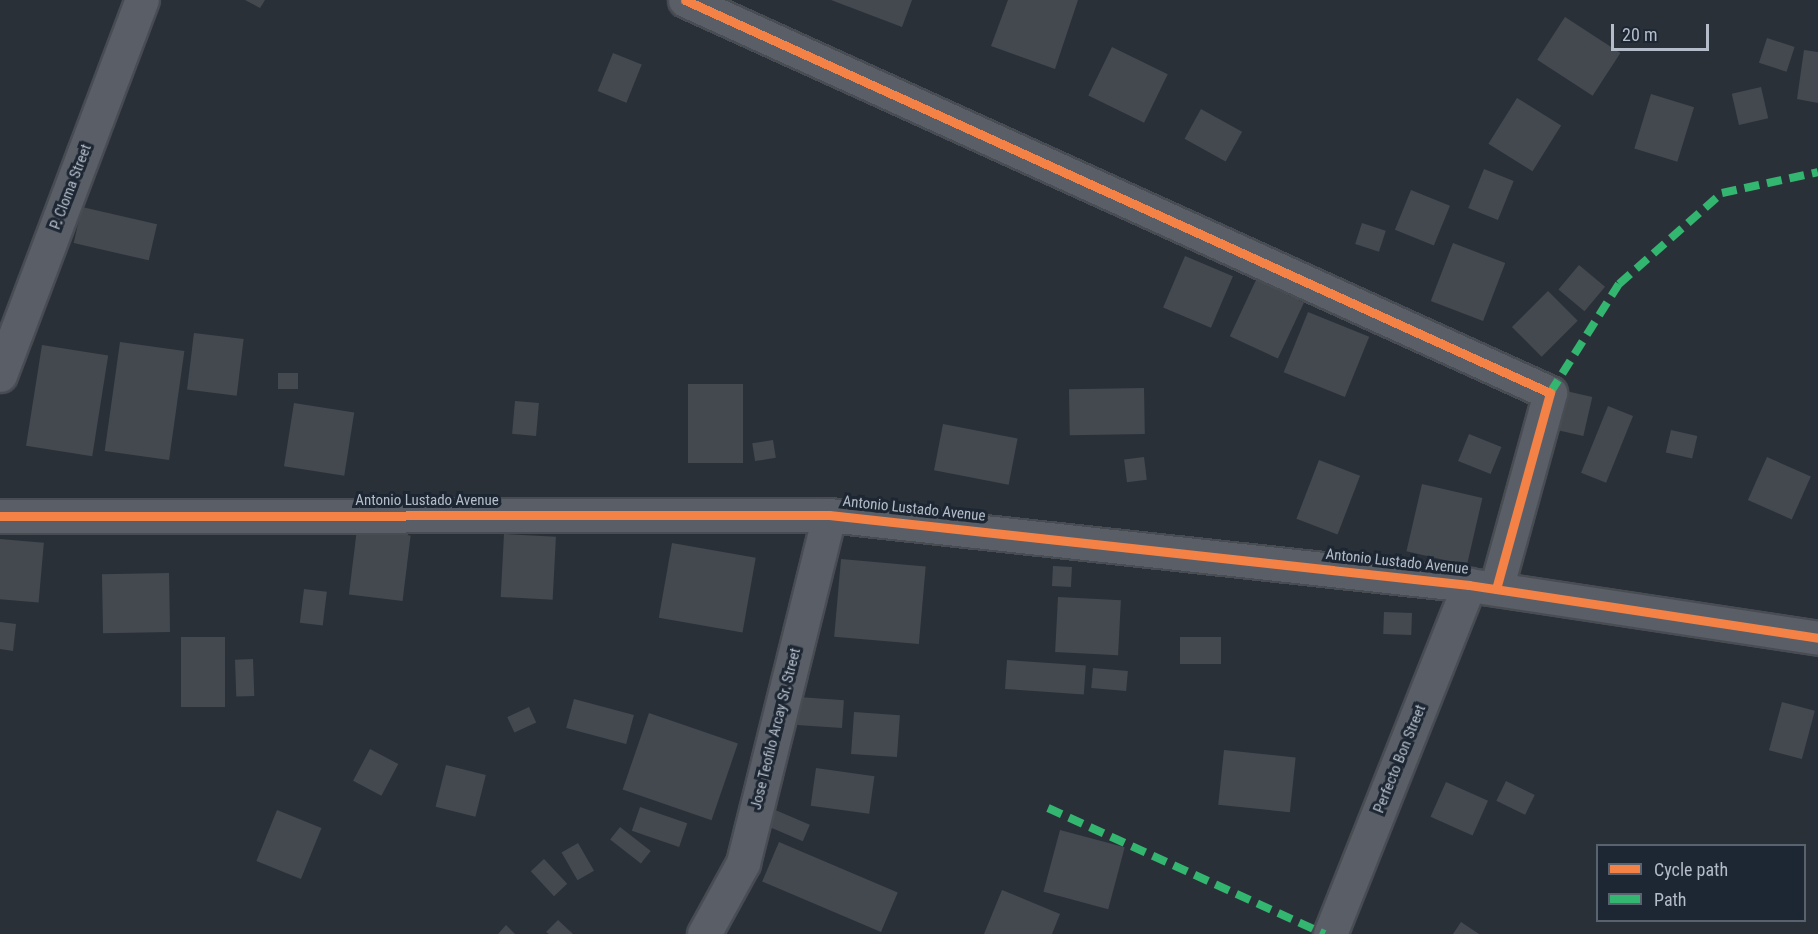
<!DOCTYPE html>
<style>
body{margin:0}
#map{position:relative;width:1818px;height:934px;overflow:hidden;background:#2a3038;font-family:"Roboto Condensed",sans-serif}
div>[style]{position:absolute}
.building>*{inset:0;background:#444950;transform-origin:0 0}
.roads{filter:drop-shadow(2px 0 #484c53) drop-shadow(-2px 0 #484c53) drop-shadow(0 2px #484c53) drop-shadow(0 -2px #484c53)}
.minor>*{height:33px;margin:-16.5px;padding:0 16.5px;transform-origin:16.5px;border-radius:16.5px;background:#5a5e66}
.tertiary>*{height:33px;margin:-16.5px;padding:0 16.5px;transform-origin:16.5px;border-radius:16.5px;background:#5a5e66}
.quiet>*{height:8px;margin-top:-4px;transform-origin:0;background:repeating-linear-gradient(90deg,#33b770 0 15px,transparent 0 23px)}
.cycleway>*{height:9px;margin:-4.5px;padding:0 4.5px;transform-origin:4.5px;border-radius:4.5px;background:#f48246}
span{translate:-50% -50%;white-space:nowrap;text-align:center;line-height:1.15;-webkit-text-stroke:6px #1d2633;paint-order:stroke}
.street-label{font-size:15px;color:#b4bcc9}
.legend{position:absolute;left:1596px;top:844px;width:210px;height:78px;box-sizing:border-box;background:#1d2633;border:2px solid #59626f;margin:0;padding:8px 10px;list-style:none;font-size:18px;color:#b4bcc9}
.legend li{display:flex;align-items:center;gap:12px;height:30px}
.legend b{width:30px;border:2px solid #59626f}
.scale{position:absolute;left:1611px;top:24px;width:98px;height:27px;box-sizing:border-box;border:3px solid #b4bcc9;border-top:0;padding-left:8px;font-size:18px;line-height:21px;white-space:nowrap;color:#b4bcc9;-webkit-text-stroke:4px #1d2633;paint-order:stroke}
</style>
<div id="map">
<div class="building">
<i style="clip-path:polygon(245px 0,265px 0,260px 8px)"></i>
<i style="clip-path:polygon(831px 0,912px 0,902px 27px)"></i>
<i style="clip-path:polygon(1008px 0,1078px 0,1055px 69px,991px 46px)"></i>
<i style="left:1565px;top:17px;width:66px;height:51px;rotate:33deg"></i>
<i style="left:1767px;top:38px;width:29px;height:26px;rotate:18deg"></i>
<i style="left:1112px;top:47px;width:62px;height:54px;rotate:26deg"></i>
<i style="clip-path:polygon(1804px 50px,1818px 52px,1818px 103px,1797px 99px)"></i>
<i style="left:613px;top:53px;width:31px;height:41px;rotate:22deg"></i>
<i style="left:1761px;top:87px;width:32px;height:30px;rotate:77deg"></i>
<i style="left:1651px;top:94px;width:45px;height:57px;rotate:17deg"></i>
<i style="left:1517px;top:98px;width:52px;height:54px;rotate:32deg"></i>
<i style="left:1201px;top:109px;width:47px;height:34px;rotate:29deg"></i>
<i style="left:1484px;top:169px;width:32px;height:42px;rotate:22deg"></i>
<i style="left:1411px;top:190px;width:42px;height:43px;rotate:22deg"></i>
<i style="left:82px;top:207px;width:77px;height:37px;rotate:13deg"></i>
<i style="left:1362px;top:223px;width:25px;height:22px;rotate:18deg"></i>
<i style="left:1453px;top:243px;width:56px;height:62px;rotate:21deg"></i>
<i style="left:1185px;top:256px;width:52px;height:56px;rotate:23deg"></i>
<i style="left:1579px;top:265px;width:34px;height:32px;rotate:40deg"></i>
<i style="left:1256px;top:280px;width:53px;height:62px;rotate:25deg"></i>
<i style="left:1548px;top:291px;width:42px;height:51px;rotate:45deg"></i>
<i style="left:1308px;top:312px;width:66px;height:65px;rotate:22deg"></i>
<i style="left:194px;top:333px;width:50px;height:57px;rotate:7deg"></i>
<i style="left:120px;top:342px;width:65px;height:110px;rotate:8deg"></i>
<i style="left:42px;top:345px;width:67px;height:102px;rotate:9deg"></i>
<i style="left:278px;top:373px;width:20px;height:16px"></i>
<i style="left:688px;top:384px;width:55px;height:79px"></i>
<i style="left:1144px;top:388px;width:46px;height:75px;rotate:89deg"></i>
<i style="left:1566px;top:391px;width:27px;height:40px;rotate:13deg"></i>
<i style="left:515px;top:401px;width:24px;height:33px;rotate:5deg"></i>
<i style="left:294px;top:403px;width:61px;height:64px;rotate:9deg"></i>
<i style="left:1608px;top:406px;width:27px;height:72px;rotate:22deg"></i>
<i style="left:943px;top:424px;width:76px;height:47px;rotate:11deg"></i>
<i style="left:1671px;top:430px;width:27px;height:23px;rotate:13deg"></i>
<i style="left:1469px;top:434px;width:35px;height:29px;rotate:22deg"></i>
<i style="left:773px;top:440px;width:18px;height:21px;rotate:81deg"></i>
<i style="left:1144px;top:457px;width:23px;height:20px;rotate:83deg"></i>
<i style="left:1767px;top:457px;width:48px;height:47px;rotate:24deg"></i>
<i style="left:1319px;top:460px;width:44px;height:63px;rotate:21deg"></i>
<i style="left:1422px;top:484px;width:62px;height:69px;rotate:13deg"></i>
<i style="left:357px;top:529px;width:54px;height:66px;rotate:7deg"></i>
<i style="left:504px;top:534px;width:52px;height:63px;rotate:3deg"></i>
<i style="left:0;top:539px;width:44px;height:60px;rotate:5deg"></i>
<i style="left:672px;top:543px;width:85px;height:76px;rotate:10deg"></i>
<i style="left:841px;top:559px;width:85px;height:78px;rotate:5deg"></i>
<i style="left:1053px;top:566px;width:19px;height:20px;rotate:3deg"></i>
<i style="left:169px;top:573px;width:59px;height:67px;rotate:89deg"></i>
<i style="left:304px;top:589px;width:23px;height:34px;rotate:7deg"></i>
<i style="left:1058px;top:597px;width:63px;height:55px;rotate:3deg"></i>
<i style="left:1384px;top:612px;width:28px;height:22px;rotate:2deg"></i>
<i style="clip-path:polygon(0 622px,16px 624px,13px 651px,0 649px)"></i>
<i style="left:181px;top:637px;width:44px;height:70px"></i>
<i style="left:1180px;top:637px;width:41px;height:27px"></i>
<i style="left:253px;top:659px;width:37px;height:18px;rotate:88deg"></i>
<i style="left:1007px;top:660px;width:79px;height:29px;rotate:4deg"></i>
<i style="left:1093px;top:668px;width:35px;height:20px;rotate:5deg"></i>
<i style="left:799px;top:697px;width:45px;height:28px;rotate:4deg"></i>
<i style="left:574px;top:699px;width:62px;height:30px;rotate:15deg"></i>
<i style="left:1782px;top:702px;width:34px;height:50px;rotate:15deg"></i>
<i style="left:529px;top:707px;width:17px;height:24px;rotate:65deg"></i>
<i style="left:854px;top:712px;width:46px;height:42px;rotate:4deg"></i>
<i style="left:649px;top:713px;width:94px;height:81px;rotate:19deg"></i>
<i style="left:370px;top:749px;width:32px;height:36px;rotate:28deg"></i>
<i style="left:1224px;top:750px;width:72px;height:55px;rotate:6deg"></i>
<i style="left:446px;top:765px;width:41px;height:43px;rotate:14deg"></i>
<i style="left:816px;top:768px;width:59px;height:38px;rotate:8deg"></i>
<i style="left:1506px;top:781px;width:32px;height:22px;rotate:26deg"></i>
<i style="left:1446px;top:782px;width:46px;height:38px;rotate:24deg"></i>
<i style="left:640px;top:807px;width:50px;height:25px;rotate:19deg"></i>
<i style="left:773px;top:809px;width:40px;height:18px;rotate:23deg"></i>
<i style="left:277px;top:810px;width:48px;height:55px;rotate:22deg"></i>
<i style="left:620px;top:827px;width:39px;height:16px;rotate:38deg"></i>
<i style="left:1060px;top:830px;width:67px;height:64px;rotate:15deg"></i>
<i style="left:779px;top:842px;width:129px;height:43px;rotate:23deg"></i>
<i style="left:578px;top:843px;width:32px;height:19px;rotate:60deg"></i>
<i style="left:544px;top:859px;width:34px;height:18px;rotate:47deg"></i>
<i style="clip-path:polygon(1002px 890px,1060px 914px,1052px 934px,984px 934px)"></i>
<i style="clip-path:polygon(558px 920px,573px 934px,549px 934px,546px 932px)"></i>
<i style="clip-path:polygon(1461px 922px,1479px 934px,1453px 934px)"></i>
<i style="clip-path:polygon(506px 925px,515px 934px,498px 934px)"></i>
</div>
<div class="roads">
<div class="minor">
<i style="left:685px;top:0;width:950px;rotate:24.43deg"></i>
<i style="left:1550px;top:393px;width:203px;rotate:105.4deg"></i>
<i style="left:0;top:375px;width:401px;rotate:-69.3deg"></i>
<i style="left:704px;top:934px;width:81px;rotate:-61.2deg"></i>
<i style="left:743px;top:863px;width:358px;rotate:-76.1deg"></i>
<i style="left:1330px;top:934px;width:376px;rotate:-68.3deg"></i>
</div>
<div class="tertiary">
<i style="left:0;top:516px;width:829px;rotate:-0.07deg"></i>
<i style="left:829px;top:515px;width:644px;rotate:6.24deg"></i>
<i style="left:1469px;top:585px;width:353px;rotate:8.6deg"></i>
</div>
</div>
<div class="quiet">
<i style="left:1550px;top:393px;width:129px;rotate:-57.7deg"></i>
<i style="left:1619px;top:284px;width:137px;rotate:-41.5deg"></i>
<i style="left:1722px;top:193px;width:98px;rotate:-12.3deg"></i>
<i style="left:1048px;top:808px;width:304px;rotate:24.5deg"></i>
</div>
<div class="cycleway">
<i style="left:685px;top:0;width:950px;rotate:24.43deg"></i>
<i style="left:1550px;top:393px;width:203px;rotate:105.4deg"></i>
<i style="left:0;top:516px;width:829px;rotate:-0.07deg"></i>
<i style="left:829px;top:515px;width:644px;rotate:6.24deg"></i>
<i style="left:1469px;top:585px;width:353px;rotate:8.6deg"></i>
</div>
<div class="street-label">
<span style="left:71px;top:187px;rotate:-69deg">P. Cloma Street</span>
<span style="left:427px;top:501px">Antonio Lustado Avenue</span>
<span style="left:914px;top:509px;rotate:6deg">Antonio Lustado Avenue</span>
<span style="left:1397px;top:562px;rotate:6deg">Antonio Lustado Avenue</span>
<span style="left:776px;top:729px;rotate:-76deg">Jose Teofilo Arcay Sr. Street</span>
<span style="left:1400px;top:759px;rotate:-68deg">Perfecto Bon Street</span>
</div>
<ul class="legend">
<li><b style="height:8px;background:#f48246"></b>Cycle path</li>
<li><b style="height:8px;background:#33b770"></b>Path</li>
</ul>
<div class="scale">20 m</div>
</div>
